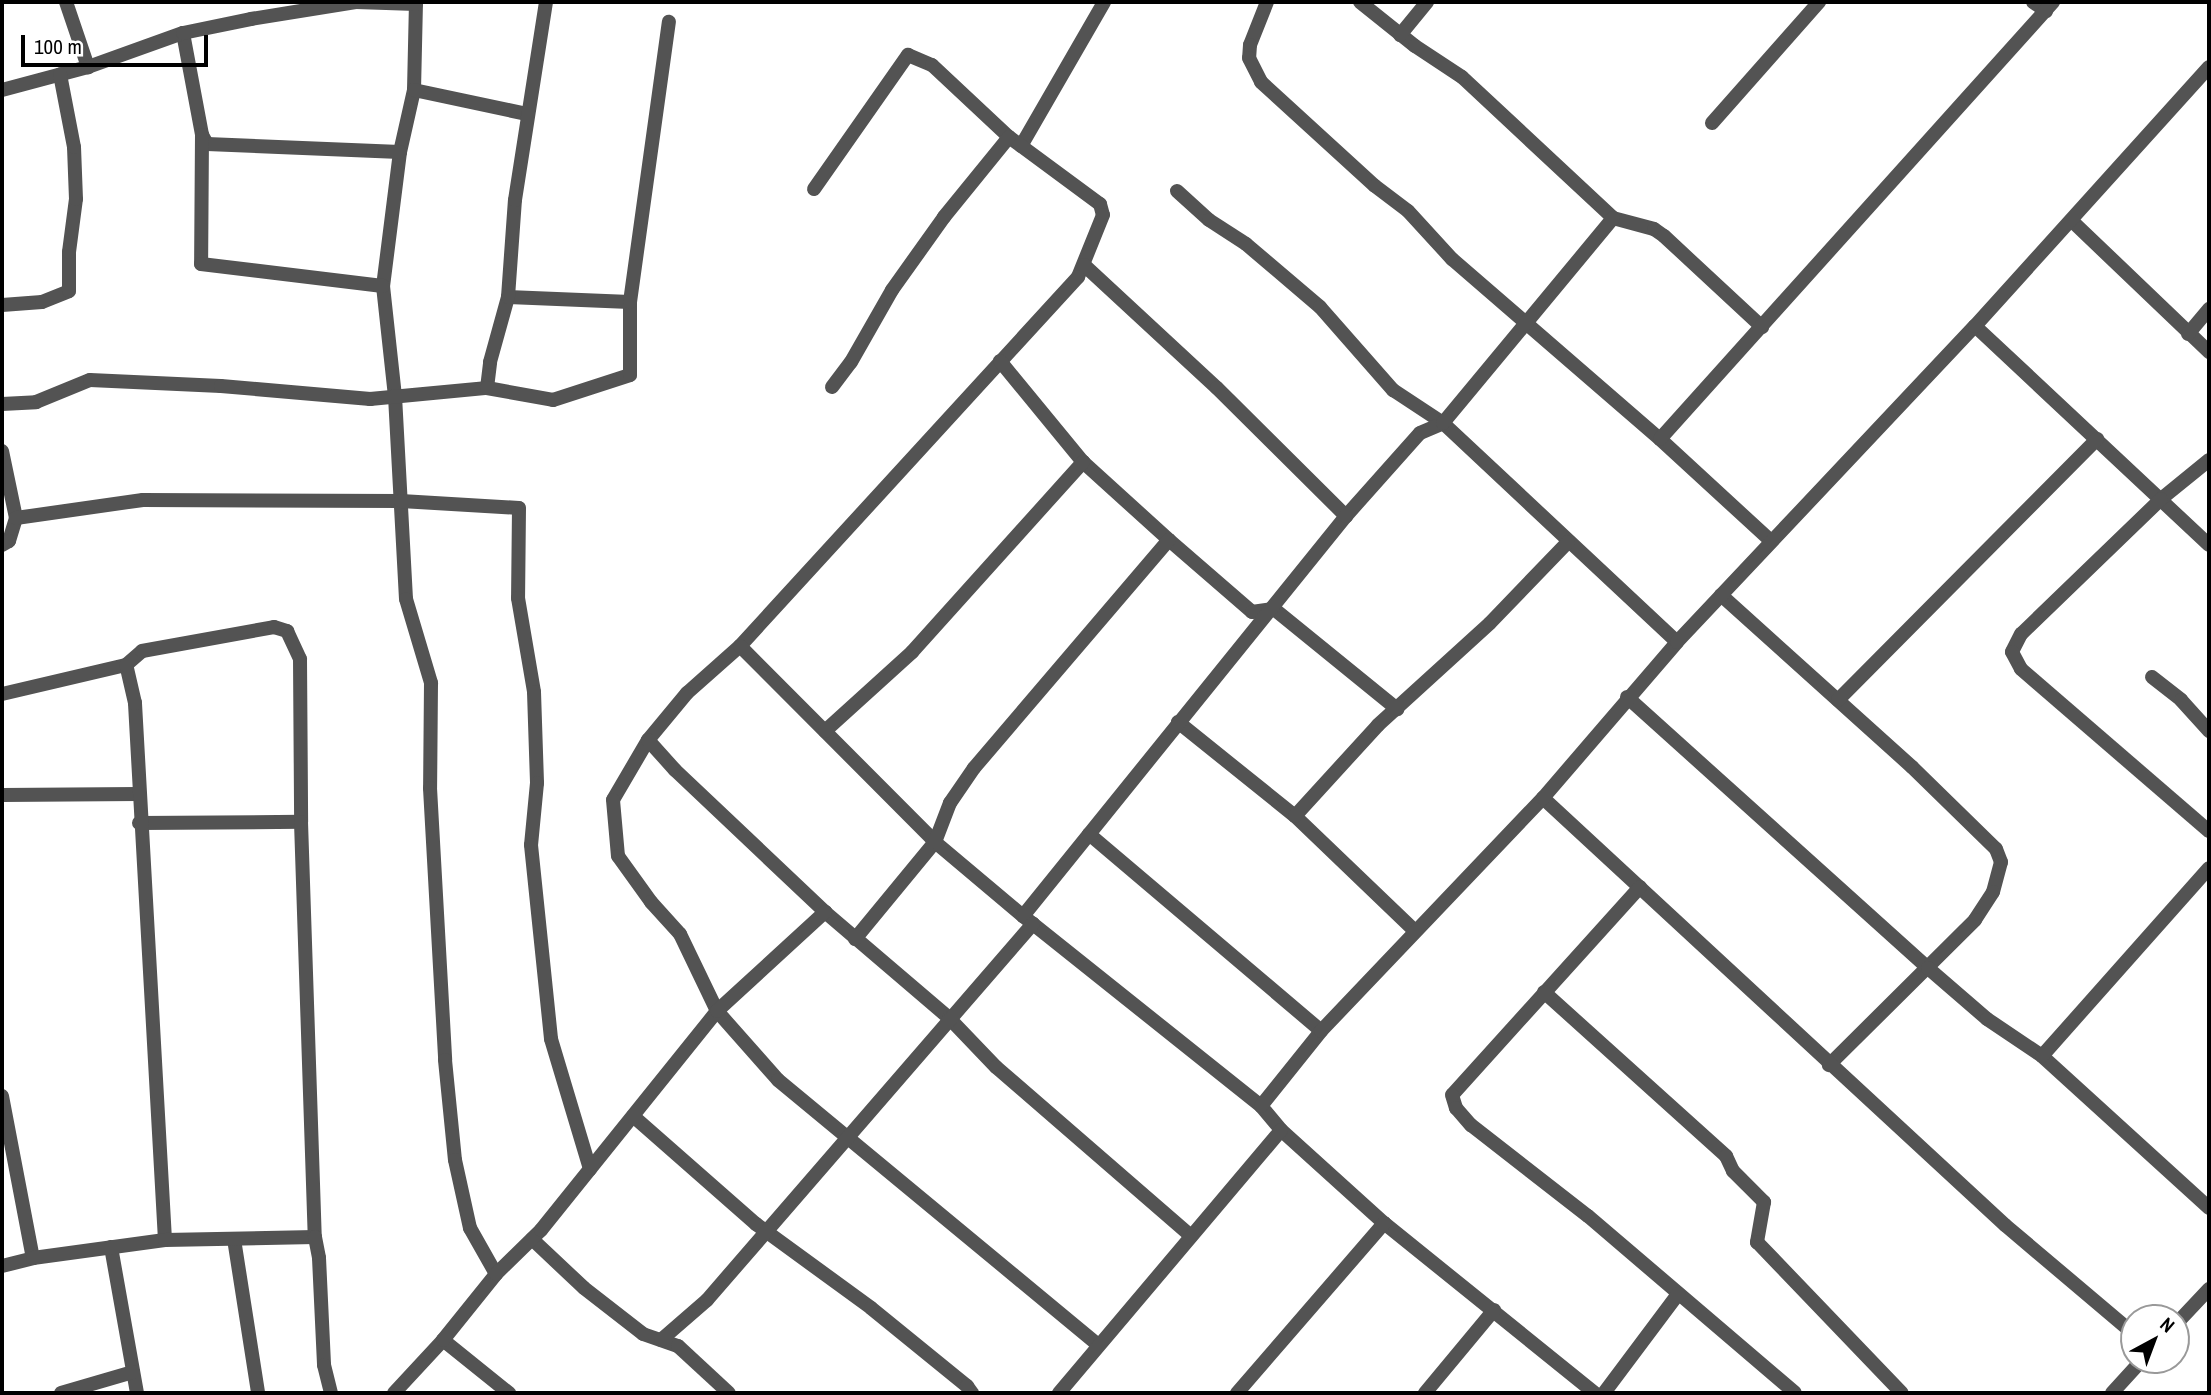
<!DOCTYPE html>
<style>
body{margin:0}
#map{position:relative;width:2211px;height:1395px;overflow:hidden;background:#fff;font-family:"Archivo Narrow",sans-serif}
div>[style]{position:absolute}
.minor>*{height:14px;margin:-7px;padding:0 7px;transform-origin:7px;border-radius:7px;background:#535353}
span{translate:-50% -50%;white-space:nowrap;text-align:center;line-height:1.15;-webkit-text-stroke:6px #fff;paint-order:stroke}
.frame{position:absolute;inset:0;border:4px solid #000;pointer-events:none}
.north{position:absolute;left:2120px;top:1304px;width:70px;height:70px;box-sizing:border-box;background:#fff;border:2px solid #999;border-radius:50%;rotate:41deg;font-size:19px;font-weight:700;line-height:28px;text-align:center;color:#000}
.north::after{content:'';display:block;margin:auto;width:24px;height:32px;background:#000;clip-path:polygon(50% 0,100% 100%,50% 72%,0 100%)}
.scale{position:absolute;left:21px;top:35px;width:187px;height:32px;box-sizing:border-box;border:4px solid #000;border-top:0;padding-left:9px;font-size:21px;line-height:24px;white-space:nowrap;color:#000;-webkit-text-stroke:5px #fff;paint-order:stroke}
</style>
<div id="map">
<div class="minor">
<i style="left:66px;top:2px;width:69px;rotate:71.3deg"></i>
<i style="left:416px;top:2px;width:88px;rotate:91.3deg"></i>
<i style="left:414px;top:90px;width:64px;rotate:102.7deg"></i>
<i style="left:400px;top:152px;width:135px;rotate:97.2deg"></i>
<i style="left:383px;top:286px;width:111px;rotate:83.8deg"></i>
<i style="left:395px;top:396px;width:203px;rotate:86.9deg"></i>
<i style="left:406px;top:599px;width:88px;rotate:73.4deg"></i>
<i style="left:431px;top:683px;width:105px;rotate:90.5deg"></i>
<i style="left:430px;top:788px;width:272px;rotate:86.8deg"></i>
<i style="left:445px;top:1060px;width:100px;rotate:84.3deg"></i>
<i style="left:455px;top:1160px;width:70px;rotate:77.6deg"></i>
<i style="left:470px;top:1228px;width:53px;rotate:60.5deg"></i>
<i style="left:1267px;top:2px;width:46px;rotate:111.6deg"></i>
<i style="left:1250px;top:45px;width:13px;rotate:94deg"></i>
<i style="left:1249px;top:58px;width:27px;rotate:63deg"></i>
<i style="left:1261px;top:82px;width:154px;rotate:42.4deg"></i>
<i style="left:1375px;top:186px;width:41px;rotate:37.1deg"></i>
<i style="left:1408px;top:211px;width:65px;rotate:47.5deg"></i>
<i style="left:1452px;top:259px;width:275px;rotate:40.9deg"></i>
<i style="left:1660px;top:439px;width:151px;rotate:42.6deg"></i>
<i style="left:1360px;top:2px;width:70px;rotate:38.7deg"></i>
<i style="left:1415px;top:46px;width:56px;rotate:33.4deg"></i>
<i style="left:1462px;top:77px;width:207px;rotate:43deg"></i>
<i style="left:1613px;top:218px;width:42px;rotate:15deg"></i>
<i style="left:1654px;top:229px;width:12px;rotate:35deg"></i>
<i style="left:1664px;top:236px;width:134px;rotate:42.9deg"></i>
<i style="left:2033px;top:2px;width:16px;rotate:35deg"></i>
<i style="left:183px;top:33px;width:104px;rotate:79.4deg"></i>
<i style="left:202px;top:135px;width:10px;rotate:61deg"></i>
<i style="left:207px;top:144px;width:193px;rotate:2.4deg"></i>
<i style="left:1400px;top:35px;width:43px;rotate:-50.7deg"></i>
<i style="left:2px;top:90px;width:89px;rotate:-15deg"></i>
<i style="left:88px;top:67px;width:101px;rotate:-19.7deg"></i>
<i style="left:183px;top:33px;width:69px;rotate:-11.6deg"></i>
<i style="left:251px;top:19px;width:106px;rotate:-9.2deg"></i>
<i style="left:356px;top:2px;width:60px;rotate:1.9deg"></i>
<i style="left:414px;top:90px;width:116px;rotate:12deg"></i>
<i style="left:1712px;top:123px;width:162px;rotate:-48.5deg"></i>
<i style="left:202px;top:135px;width:129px;rotate:90.4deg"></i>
<i style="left:201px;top:264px;width:183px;rotate:6.9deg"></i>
<i style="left:1021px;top:146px;width:166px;rotate:-60deg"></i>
<i style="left:814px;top:189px;width:164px;rotate:-55deg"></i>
<i style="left:908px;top:55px;width:26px;rotate:23deg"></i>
<i style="left:932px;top:65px;width:105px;rotate:43.1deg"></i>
<i style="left:1009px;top:137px;width:113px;rotate:36.4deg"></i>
<i style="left:1100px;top:204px;width:11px;rotate:75deg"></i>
<i style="left:1103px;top:215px;width:67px;rotate:112deg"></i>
<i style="left:1078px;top:277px;width:500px;rotate:132.49deg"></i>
<i style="left:740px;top:646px;width:71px;rotate:138.4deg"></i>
<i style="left:687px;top:693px;width:61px;rotate:129.7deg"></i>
<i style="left:648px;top:740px;width:69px;rotate:120.3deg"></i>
<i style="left:613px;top:800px;width:56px;rotate:84.9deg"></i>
<i style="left:618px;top:856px;width:57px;rotate:54.3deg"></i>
<i style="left:651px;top:902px;width:43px;rotate:47.8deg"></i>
<i style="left:680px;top:934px;width:85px;rotate:64.3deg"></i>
<i style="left:717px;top:1011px;width:92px;rotate:48.5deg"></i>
<i style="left:778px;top:1080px;width:415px;rotate:39.6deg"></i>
<i style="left:1177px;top:191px;width:43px;rotate:42.2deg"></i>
<i style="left:1209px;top:220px;width:44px;rotate:33deg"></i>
<i style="left:1246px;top:244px;width:97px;rotate:40.4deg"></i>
<i style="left:1320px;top:307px;width:111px;rotate:48.7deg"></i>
<i style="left:1393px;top:390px;width:60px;rotate:33.4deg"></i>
<i style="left:1443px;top:423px;width:320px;rotate:43.1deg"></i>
<i style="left:2072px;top:221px;width:190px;rotate:43.7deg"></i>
<i style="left:1084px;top:265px;width:181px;rotate:42.8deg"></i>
<i style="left:1217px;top:388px;width:182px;rotate:44.8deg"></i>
<i style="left:508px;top:297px;width:122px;rotate:2.3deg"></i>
<i style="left:2px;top:305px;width:40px;rotate:-4.3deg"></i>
<i style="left:42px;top:302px;width:29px;rotate:-22deg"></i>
<i style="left:69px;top:291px;width:39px;rotate:-90deg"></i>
<i style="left:69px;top:252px;width:53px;rotate:-82.5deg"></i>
<i style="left:76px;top:199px;width:52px;rotate:-92.2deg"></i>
<i style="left:74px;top:147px;width:74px;rotate:-100.9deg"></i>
<i style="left:1975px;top:326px;width:320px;rotate:43.1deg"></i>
<i style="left:2188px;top:334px;width:33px;rotate:-50deg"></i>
<i style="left:1000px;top:361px;width:131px;rotate:50.6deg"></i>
<i style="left:1083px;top:462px;width:116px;rotate:42.2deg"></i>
<i style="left:1169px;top:540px;width:110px;rotate:40.9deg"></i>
<i style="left:1252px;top:612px;width:22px;rotate:-8deg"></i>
<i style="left:1274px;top:609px;width:159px;rotate:39.1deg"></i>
<i style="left:832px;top:387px;width:31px;rotate:-53deg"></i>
<i style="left:851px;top:362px;width:83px;rotate:-60.3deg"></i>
<i style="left:892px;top:290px;width:90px;rotate:-54.5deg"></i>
<i style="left:944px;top:217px;width:103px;rotate:-50.9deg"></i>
<i style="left:487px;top:388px;width:26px;rotate:-83deg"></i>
<i style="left:490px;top:362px;width:67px;rotate:-74.5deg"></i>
<i style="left:508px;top:297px;width:97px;rotate:-85.9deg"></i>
<i style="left:515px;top:200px;width:200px;rotate:-81.1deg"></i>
<i style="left:2px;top:404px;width:34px;rotate:-3deg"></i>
<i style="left:36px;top:402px;width:58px;rotate:-22.2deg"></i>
<i style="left:90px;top:380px;width:131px;rotate:2.6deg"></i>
<i style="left:221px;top:386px;width:150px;rotate:5deg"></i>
<i style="left:370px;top:399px;width:118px;rotate:-5.4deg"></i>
<i style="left:487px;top:388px;width:67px;rotate:10.3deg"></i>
<i style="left:553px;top:400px;width:81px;rotate:-18deg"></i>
<i style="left:630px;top:375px;width:73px;rotate:-90deg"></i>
<i style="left:630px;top:302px;width:283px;rotate:-82.1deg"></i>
<i style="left:1660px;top:439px;width:588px;rotate:-48.03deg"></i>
<i style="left:2px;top:451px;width:68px;rotate:78.2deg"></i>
<i style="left:16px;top:518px;width:24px;rotate:107deg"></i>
<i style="left:9px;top:541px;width:8px;rotate:150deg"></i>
<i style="left:2209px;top:460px;width:62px;rotate:140.9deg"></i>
<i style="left:2161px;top:499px;width:194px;rotate:136deg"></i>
<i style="left:2021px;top:634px;width:20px;rotate:117deg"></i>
<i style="left:2012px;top:652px;width:19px;rotate:62deg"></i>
<i style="left:2021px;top:669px;width:248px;rotate:40.8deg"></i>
<i style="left:16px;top:518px;width:128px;rotate:-8.1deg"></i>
<i style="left:143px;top:500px;width:258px;rotate:0.2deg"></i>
<i style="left:401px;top:501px;width:118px;rotate:3.4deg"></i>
<i style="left:519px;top:508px;width:90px;rotate:90.6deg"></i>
<i style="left:518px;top:598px;width:95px;rotate:80.3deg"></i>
<i style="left:534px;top:692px;width:91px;rotate:88.1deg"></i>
<i style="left:537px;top:783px;width:62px;rotate:95.5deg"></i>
<i style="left:531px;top:845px;width:195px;rotate:84.1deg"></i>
<i style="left:551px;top:1039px;width:136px;rotate:73.3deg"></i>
<i style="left:1721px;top:595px;width:257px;rotate:42deg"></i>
<i style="left:1912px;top:767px;width:117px;rotate:44.3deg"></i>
<i style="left:1996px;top:849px;width:14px;rotate:69deg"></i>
<i style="left:2001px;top:862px;width:31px;rotate:105deg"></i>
<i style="left:1993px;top:892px;width:33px;rotate:123deg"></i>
<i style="left:1975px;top:920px;width:206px;rotate:135.2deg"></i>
<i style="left:740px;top:646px;width:276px;rotate:45.1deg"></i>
<i style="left:935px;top:842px;width:115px;rotate:40.1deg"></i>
<i style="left:1023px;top:916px;width:305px;rotate:38.6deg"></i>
<i style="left:1261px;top:1106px;width:31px;rotate:50deg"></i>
<i style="left:1281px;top:1130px;width:139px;rotate:42.1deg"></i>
<i style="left:1384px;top:1223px;width:271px;rotate:38.9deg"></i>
<i style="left:2152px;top:677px;width:37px;rotate:38deg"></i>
<i style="left:2181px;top:700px;width:42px;rotate:47.9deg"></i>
<i style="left:2px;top:694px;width:127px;rotate:-13.2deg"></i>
<i style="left:1627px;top:697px;width:405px;rotate:42deg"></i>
<i style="left:1928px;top:968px;width:78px;rotate:40.8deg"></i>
<i style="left:1987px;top:1019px;width:66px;rotate:33.9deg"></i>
<i style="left:2042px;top:1056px;width:226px;rotate:42.3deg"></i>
<i style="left:1838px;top:700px;width:368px;rotate:-45.2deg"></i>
<i style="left:1178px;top:722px;width:150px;rotate:38.8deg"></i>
<i style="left:1295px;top:816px;width:166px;rotate:43.8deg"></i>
<i style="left:825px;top:731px;width:118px;rotate:-42.2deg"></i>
<i style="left:912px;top:652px;width:256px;rotate:-48deg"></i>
<i style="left:648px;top:740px;width:40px;rotate:48deg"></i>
<i style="left:675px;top:770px;width:207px;rotate:43.4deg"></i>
<i style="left:825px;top:912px;width:163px;rotate:40.5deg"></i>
<i style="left:949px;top:1018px;width:68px;rotate:46.2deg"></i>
<i style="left:996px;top:1067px;width:258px;rotate:40.9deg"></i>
<i style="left:2px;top:795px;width:136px;rotate:-0.4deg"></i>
<i style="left:1543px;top:798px;width:629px;rotate:42.75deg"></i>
<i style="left:2005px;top:1225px;width:169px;rotate:40.2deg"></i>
<i style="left:1295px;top:816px;width:123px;rotate:-47.6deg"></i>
<i style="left:1378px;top:725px;width:151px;rotate:-42.3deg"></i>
<i style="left:1490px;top:623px;width:112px;rotate:-46.1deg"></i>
<i style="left:139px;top:823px;width:162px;rotate:-0.4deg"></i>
<i style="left:1089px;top:834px;width:304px;rotate:40.3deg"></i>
<i style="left:1640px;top:887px;width:280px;rotate:132.1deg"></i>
<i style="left:1452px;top:1095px;width:14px;rotate:73deg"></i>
<i style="left:1456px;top:1108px;width:23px;rotate:49deg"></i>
<i style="left:1471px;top:1125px;width:148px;rotate:37.9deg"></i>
<i style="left:1588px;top:1216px;width:272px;rotate:40.5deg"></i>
<i style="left:1023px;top:916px;width:514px;rotate:-51.08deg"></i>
<i style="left:1346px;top:516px;width:111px;rotate:-48.3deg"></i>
<i style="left:1420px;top:433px;width:25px;rotate:-23deg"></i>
<i style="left:1443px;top:423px;width:266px;rotate:-50.3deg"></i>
<i style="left:855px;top:939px;width:126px;rotate:-50.5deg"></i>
<i style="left:935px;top:842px;width:42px;rotate:-69deg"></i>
<i style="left:950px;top:803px;width:42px;rotate:-55.6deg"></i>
<i style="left:974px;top:768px;width:300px;rotate:-49.5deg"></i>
<i style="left:1544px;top:992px;width:245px;rotate:42deg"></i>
<i style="left:1726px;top:1156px;width:17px;rotate:65deg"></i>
<i style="left:1733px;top:1171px;width:44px;rotate:45deg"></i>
<i style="left:1764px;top:1202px;width:41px;rotate:99.9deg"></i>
<i style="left:1757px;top:1242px;width:209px;rotate:46.2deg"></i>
<i style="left:2042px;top:1056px;width:251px;rotate:-48.4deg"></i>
<i style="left:2px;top:1096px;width:165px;rotate:79.2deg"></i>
<i style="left:1261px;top:1106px;width:96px;rotate:-51.3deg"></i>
<i style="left:1321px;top:1031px;width:322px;rotate:-46.4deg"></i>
<i style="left:1543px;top:798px;width:206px;rotate:-49.3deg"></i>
<i style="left:1677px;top:642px;width:434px;rotate:-46.7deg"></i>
<i style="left:1975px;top:326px;width:349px;rotate:-47.9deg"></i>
<i style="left:633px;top:1116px;width:164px;rotate:41.3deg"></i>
<i style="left:756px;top:1224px;width:142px;rotate:36.1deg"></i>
<i style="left:871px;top:1308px;width:124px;rotate:39.1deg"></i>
<i style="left:967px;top:1386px;width:9px;rotate:54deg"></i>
<i style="left:234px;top:1239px;width:156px;rotate:81.1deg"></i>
<i style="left:532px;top:1239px;width:71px;rotate:43.3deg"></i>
<i style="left:584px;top:1288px;width:75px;rotate:37.9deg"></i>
<i style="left:643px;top:1334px;width:37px;rotate:19deg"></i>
<i style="left:678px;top:1346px;width:69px;rotate:42.7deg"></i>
<i style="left:165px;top:1240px;width:538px;rotate:-93.2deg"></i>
<i style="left:135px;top:703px;width:39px;rotate:-103deg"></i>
<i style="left:126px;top:665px;width:21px;rotate:-41deg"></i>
<i style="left:142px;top:651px;width:134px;rotate:-10.3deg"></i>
<i style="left:274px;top:627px;width:14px;rotate:17deg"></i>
<i style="left:287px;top:631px;width:31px;rotate:65deg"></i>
<i style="left:300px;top:659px;width:163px;rotate:89.6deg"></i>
<i style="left:301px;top:822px;width:415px;rotate:88.1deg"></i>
<i style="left:111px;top:1247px;width:148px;rotate:79.9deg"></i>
<i style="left:2px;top:1266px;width:32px;rotate:-14deg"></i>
<i style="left:33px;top:1258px;width:133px;rotate:-7.8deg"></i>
<i style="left:165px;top:1240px;width:150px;rotate:-1.1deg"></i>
<i style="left:315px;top:1237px;width:21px;rotate:79deg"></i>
<i style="left:319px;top:1258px;width:107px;rotate:87.3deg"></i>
<i style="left:324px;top:1365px;width:29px;rotate:76deg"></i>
<i style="left:2176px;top:1324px;width:48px;rotate:-46.7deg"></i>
<i style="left:443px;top:1340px;width:85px;rotate:38.8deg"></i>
<i style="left:661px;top:1340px;width:61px;rotate:-41deg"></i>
<i style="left:707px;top:1300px;width:498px;rotate:-49.1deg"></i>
<i style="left:61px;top:1393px;width:75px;rotate:-16.3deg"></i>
<i style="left:394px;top:1393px;width:72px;rotate:-47.2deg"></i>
<i style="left:443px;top:1340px;width:85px;rotate:-51.2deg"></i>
<i style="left:496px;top:1274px;width:63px;rotate:-44.4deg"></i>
<i style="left:541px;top:1230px;width:281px;rotate:-51.2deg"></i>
<i style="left:717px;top:1011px;width:147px;rotate:-42.5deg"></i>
<i style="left:1059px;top:1393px;width:344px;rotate:-49.8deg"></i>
<i style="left:1237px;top:1393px;width:225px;rotate:-49.1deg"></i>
<i style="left:1425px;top:1393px;width:108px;rotate:-50.3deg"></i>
<i style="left:1604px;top:1393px;width:124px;rotate:-53.2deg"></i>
<i style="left:2112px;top:1393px;width:45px;rotate:-47.7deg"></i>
</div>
<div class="frame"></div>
<div class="north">N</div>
<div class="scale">100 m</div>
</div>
